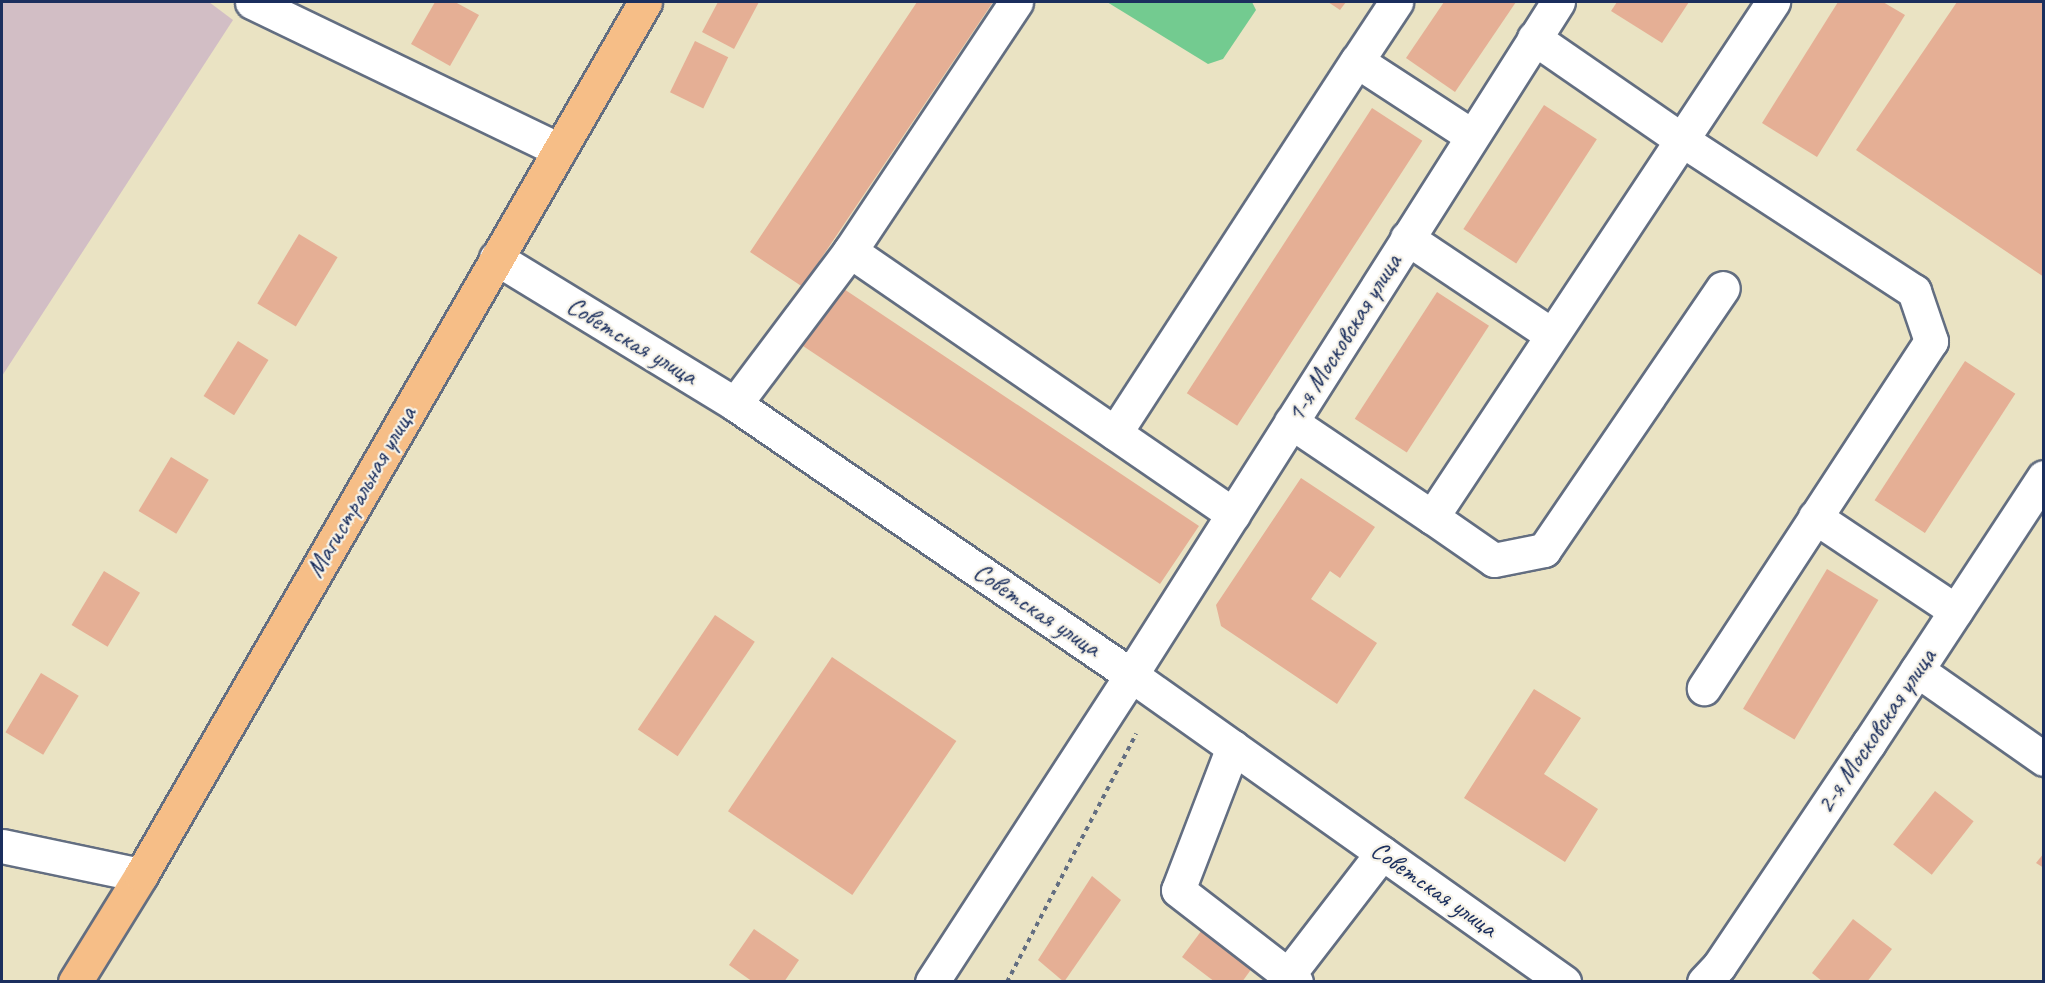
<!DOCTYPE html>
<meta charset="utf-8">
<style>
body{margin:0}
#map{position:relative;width:2045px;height:983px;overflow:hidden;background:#eae3c3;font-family:Caveat,sans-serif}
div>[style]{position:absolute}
.industrial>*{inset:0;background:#d2bec5}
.green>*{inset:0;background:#73cb90}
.building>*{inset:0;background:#e5af95;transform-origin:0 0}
.path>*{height:4px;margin-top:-2px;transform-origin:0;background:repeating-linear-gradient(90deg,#636e81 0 4.5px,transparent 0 9px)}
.roads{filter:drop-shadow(2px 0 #636e81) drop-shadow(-2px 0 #636e81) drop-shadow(0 2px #636e81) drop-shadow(0 -2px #636e81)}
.minor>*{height:33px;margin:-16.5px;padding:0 16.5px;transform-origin:16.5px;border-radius:16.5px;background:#fff}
.major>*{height:33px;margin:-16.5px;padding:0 16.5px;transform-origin:16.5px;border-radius:16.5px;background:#f6be87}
span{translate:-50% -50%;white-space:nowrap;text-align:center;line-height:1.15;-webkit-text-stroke:4.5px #f7f3e8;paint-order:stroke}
.street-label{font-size:26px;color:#1b2f5e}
.frame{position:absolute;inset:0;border:3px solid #1b2f5e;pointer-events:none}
</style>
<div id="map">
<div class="industrial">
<i style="clip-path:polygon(2px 2px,209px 2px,233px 20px,2px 376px)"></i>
</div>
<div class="green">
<i style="clip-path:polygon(1107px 2px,1252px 2px,1256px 10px,1223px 59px,1208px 64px)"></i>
</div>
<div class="building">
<i style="clip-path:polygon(435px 2px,455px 2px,479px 15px,450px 66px,411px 44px)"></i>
<i style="clip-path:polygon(718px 2px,759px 2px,734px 49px,702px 32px)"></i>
<i style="clip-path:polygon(917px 2px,993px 2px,814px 269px,1199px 526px,1160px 584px,794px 340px,821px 299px,750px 252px)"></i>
<i style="clip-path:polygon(1328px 2px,1346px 2px,1340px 10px)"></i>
<i style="clip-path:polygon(1444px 2px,1516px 2px,1455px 92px,1406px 58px)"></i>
<i style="clip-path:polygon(1617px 2px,1689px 2px,1662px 43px,1611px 11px)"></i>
<i style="clip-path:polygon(1838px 2px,1883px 2px,1905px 15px,1817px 157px,1762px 123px)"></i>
<i style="clip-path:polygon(1957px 2px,2044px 2px,2044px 277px,1856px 150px)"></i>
<i style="left:695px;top:41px;width:37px;height:57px;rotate:26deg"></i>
<i style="left:1544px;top:105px;width:63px;height:148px;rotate:33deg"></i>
<i style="left:1372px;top:108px;width:60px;height:340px;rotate:33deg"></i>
<i style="left:299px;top:234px;width:45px;height:81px;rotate:31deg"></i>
<i style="left:1437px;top:292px;width:62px;height:151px;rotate:33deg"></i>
<i style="left:238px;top:341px;width:36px;height:65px;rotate:32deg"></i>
<i style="left:1965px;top:361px;width:60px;height:166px;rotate:33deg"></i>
<i style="left:171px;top:457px;width:44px;height:63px;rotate:31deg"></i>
<i style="clip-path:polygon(1301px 478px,1375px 527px,1340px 578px,1330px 571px,1311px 599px,1377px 643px,1337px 704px,1221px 626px,1216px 605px)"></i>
<i style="left:1827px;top:569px;width:60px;height:163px;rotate:31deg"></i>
<i style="left:104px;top:571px;width:42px;height:63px;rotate:31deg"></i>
<i style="left:715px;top:615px;width:48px;height:138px;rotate:34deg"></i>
<i style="left:832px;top:657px;width:150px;height:186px;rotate:34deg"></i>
<i style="left:41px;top:673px;width:44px;height:69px;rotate:31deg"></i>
<i style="clip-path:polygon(1534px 689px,1581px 718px,1544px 774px,1598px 809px,1565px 862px,1464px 798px)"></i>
<i style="left:1935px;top:791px;width:49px;height:68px;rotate:38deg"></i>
<i style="clip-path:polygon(2044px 853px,2044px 868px,2036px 863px)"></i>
<i style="clip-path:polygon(1092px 876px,1121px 900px,1064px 982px,1038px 960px)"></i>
<i style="clip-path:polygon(1210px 919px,1260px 957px,1242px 982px,1215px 982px,1182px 957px)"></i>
<i style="clip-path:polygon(1853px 919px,1892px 949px,1867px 982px,1823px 982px,1812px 973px)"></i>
<i style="clip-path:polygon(754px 929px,799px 960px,784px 982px,753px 982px,729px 965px)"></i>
</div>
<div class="path">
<i style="left:1007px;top:982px;width:280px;rotate:-62.5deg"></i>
</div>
<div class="roads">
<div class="minor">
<i style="left:252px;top:2px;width:341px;rotate:25.7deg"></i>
<i style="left:1016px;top:2px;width:299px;rotate:123.7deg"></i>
<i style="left:850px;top:251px;width:465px;rotate:34.5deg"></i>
<i style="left:1534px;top:38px;width:180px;rotate:34.6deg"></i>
<i style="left:1682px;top:140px;width:277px;rotate:33.1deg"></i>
<i style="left:1914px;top:291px;width:53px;rotate:71.2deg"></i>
<i style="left:1931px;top:341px;width:415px;rotate:123.2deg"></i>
<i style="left:1357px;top:61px;width:71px;rotate:-56.5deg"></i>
<i style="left:1407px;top:238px;width:174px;rotate:33.8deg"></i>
<i style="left:496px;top:258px;width:280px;rotate:31.4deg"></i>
<i style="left:735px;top:404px;width:480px;rotate:34.4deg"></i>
<i style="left:1131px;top:675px;width:531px;rotate:35.34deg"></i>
<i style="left:735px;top:404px;width:191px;rotate:-53.1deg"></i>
<i style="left:1291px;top:422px;width:170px;rotate:34deg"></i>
<i style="left:1432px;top:517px;width:618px;rotate:-56.49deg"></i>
<i style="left:1115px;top:433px;width:444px;rotate:-57deg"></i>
<i style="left:1357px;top:61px;width:137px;rotate:33.1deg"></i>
<i style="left:1432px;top:517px;width:75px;rotate:34.7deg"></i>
<i style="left:1494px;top:560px;width:51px;rotate:-11.3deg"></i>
<i style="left:1544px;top:550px;width:317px;rotate:-55.7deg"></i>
<i style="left:1815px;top:517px;width:169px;rotate:33.7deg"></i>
<i style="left:1917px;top:670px;width:155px;rotate:35deg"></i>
<i style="left:1233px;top:747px;width:153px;rotate:111deg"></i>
<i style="left:1178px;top:890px;width:139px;rotate:37.7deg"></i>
<i style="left:2px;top:846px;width:142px;rotate:11.8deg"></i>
<i style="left:932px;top:982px;width:366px;rotate:-57deg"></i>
<i style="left:1131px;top:675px;width:797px;rotate:-57.61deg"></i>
<i style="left:1296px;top:982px;width:11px;rotate:-139deg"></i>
<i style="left:1288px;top:975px;width:154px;rotate:-52.4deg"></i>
<i style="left:1704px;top:982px;width:22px;rotate:-47deg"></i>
<i style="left:1719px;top:966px;width:269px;rotate:-56.1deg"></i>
<i style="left:1869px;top:743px;width:318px;rotate:-56.7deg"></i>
</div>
<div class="major">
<i style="left:75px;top:982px;width:126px;rotate:-58.3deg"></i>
<i style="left:141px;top:875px;width:1008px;rotate:-60deg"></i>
</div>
</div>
<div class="street-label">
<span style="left:1344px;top:338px;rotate:-58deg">1-я Московская улица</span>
<span style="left:632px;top:341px;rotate:31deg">Советская улица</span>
<span style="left:361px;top:492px;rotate:-60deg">Магистральная улица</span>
<span style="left:1037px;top:610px;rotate:34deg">Советская улица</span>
<span style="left:1876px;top:731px;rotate:-56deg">2-я Московская улица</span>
<span style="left:1434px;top:889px;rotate:35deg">Советская улица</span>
</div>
<div class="frame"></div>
</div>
